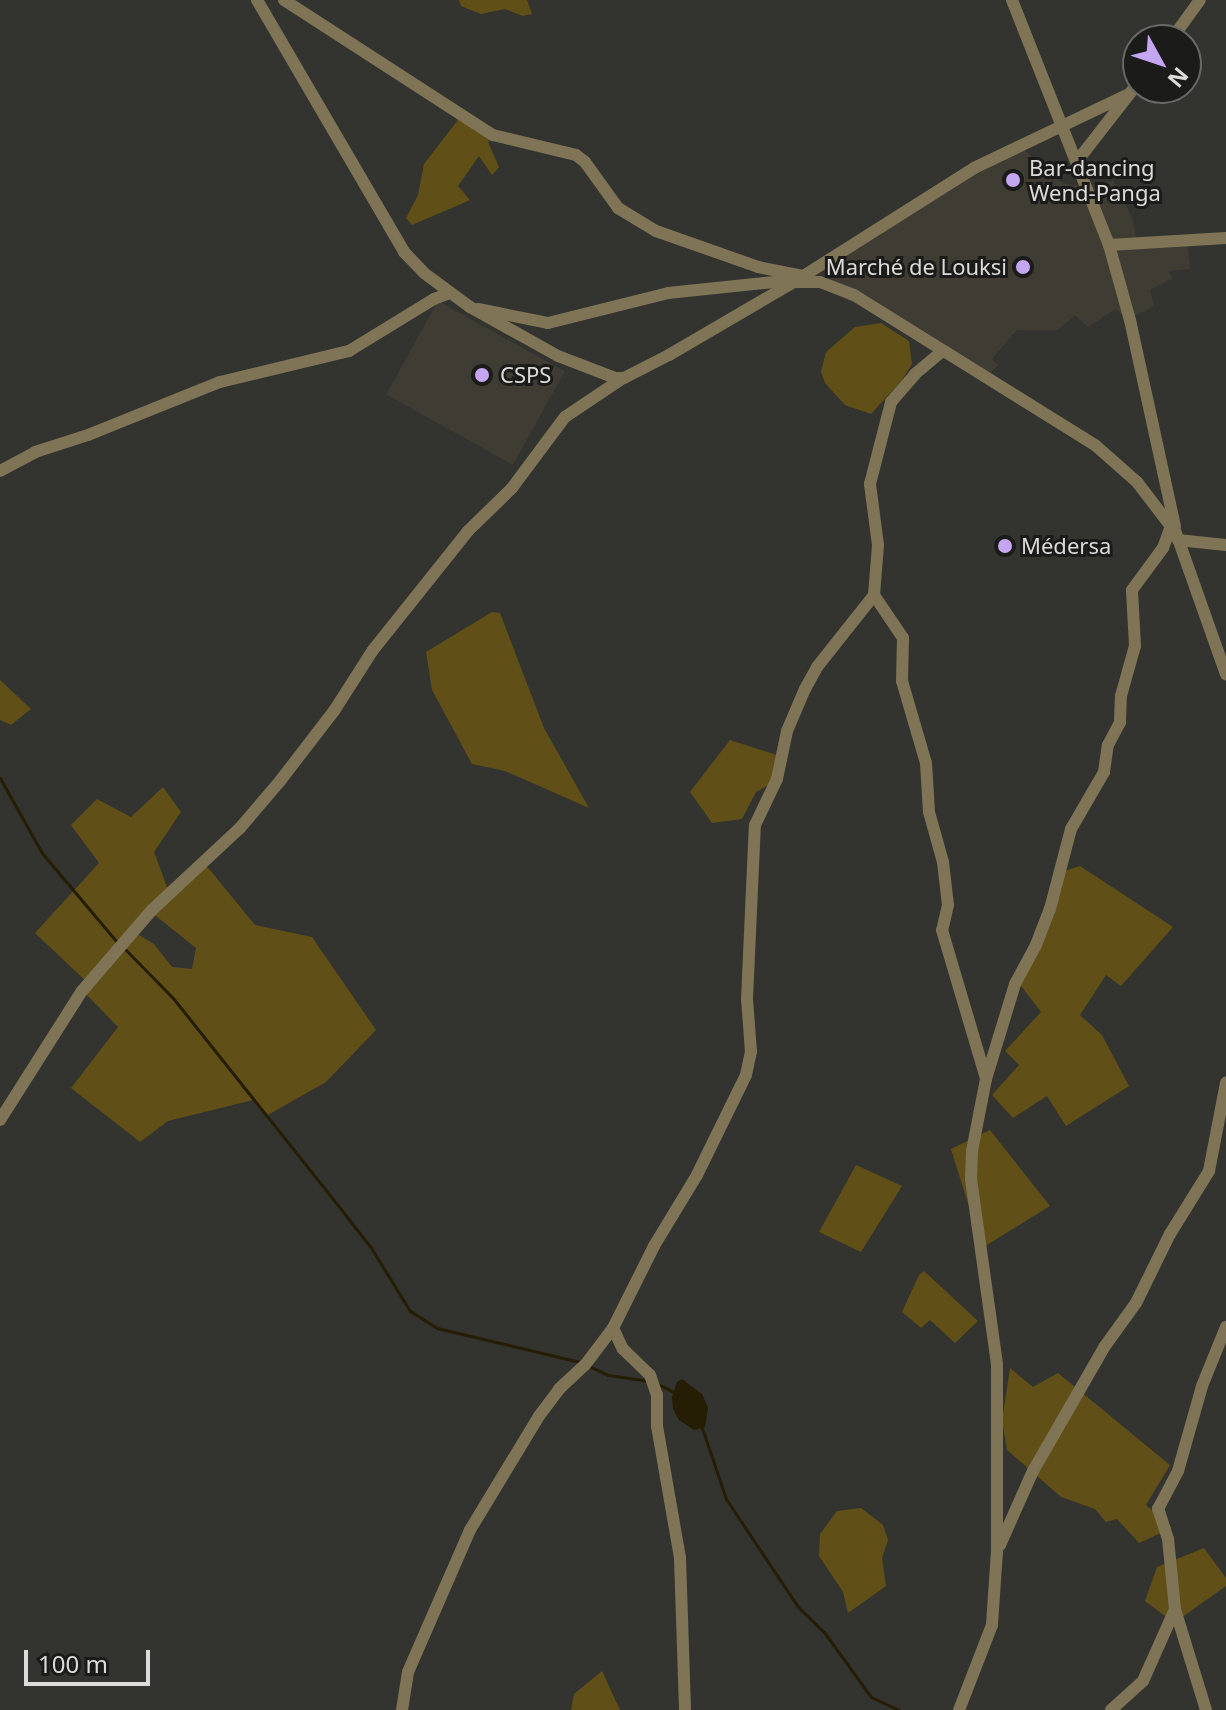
<!DOCTYPE html>
<meta charset="utf-8">
<style>
body{margin:0}
#map{position:relative;width:1226px;height:1710px;overflow:hidden;background:#333330;font-family:"Noto Sans",sans-serif}
div>[style]{position:absolute}
.built>*{inset:0;background:#3f3c34;transform-origin:0 0}
.green>*{inset:0;background:#605017}
.water>*{inset:0;background:#251d04}
.stream>*{height:3px;margin:-1.5px;padding:0 1.5px;transform-origin:1.5px;border-radius:1.5px;background:#251d04}
.minor>*{height:12px;margin:-6px;padding:0 6px;transform-origin:6px;border-radius:6px;background:#7f7556}
.dots>*{width:22px;height:22px;translate:-50% -50%;box-sizing:border-box;border:4px solid #1b1b19;border-radius:50%}
span{translate:-50% -50%;white-space:nowrap;text-align:center;line-height:1.15;-webkit-text-stroke:6px #1b1b19;paint-order:stroke}
.poi-label{font-size:22px;color:#dcdbda}
.left{translate:0 -50%;text-align:left}
.right{translate:-100% -50%;text-align:right}
.north{position:absolute;left:1122px;top:24px;width:80px;height:80px;box-sizing:border-box;background:#1b1b19;border:2px solid #686866;border-radius:50%;rotate:130deg;font-size:22px;font-weight:700;line-height:32px;text-align:center;color:#dcdbda}
.north::after{content:'';display:block;margin:auto;width:28px;height:36px;background:#c5a7f1;clip-path:polygon(50% 0,100% 100%,50% 72%,0 100%)}
.scale{position:absolute;left:24px;top:1650px;width:126px;height:36px;box-sizing:border-box;border:4px solid #dcdbda;border-top:0;padding-left:10px;font-size:24px;line-height:28px;white-space:nowrap;color:#dcdbda;-webkit-text-stroke:6px #1b1b19;paint-order:stroke}
</style>
<div id="map">
<div class="built">
<i style="clip-path:polygon(1020px 146px,1062px 183px,1088px 188px,1113px 180px,1132px 217px,1137px 242px,1187px 240px,1190px 269px,1169px 271px,1172px 279px,1150px 290px,1154px 306px,1127px 320px,1116px 309px,1088px 327px,1075px 315px,1058px 330px,1017px 330px,992px 359px,998px 365px,985px 379px,865px 308px,831px 293px,827px 261px)"></i>
<i style="left:438px;top:301px;width:145px;height:107px;rotate:29deg"></i>
</div>
<div class="green">
<i style="clip-path:polygon(459px 0,527px 0,532px 14px,523px 16px,505px 9px,481px 14px,461px 6px)"></i>
<i style="clip-path:polygon(461px 116px,493px 135px,488px 142px,499px 167px,492px 175px,479px 156px,458px 186px,470px 200px,412px 225px,406px 218px,418px 195px,424px 164px)"></i>
<i style="clip-path:polygon(881px 323px,909px 341px,912px 364px,902px 380px,871px 414px,845px 405px,825px 383px,821px 372px,826px 352px,855px 327px)"></i>
<i style="clip-path:polygon(492px 612px,500px 613px,544px 728px,589px 808px,505px 771px,472px 764px,432px 690px,426px 652px)"></i>
<i style="clip-path:polygon(0 680px,31px 709px,11px 725px,0 720px)"></i>
<i style="clip-path:polygon(730px 740px,780px 756px,769px 785px,756px 792px,742px 819px,712px 823px,690px 792px)"></i>
<i style="clip-path:polygon(evenodd,163px 787px,181px 812px,154px 852px,170px 895px,205px 864px,255px 925px,312px 937px,376px 1030px,326px 1082px,266px 1116px,253px 1100px,168px 1121px,140px 1142px,71px 1088px,118px 1027px,83px 991px,89px 984px,35px 933px,99px 863px,71px 825px,97px 799px,131px 817px,163px 787px,151px 912px,196px 948px,192px 969px,172px 967px,154px 944px,134px 932px,151px 912px)"></i>
<i style="clip-path:polygon(1080px 866px,1173px 927px,1121px 986px,1106px 975px,1080px 1015px,1102px 1035px,1129px 1086px,1066px 1126px,1047px 1096px,1013px 1118px,992px 1095px,1019px 1065px,1005px 1051px,1041px 1012px,1018px 982px,1062px 888px,1061px 872px)"></i>
<i style="clip-path:polygon(990px 1130px,1050px 1206px,982px 1248px,951px 1149px)"></i>
<i style="clip-path:polygon(856px 1165px,902px 1186px,861px 1252px,819px 1232px)"></i>
<i style="clip-path:polygon(924px 1271px,978px 1321px,955px 1343px,930px 1320px,921px 1328px,902px 1312px,919px 1275px)"></i>
<i style="clip-path:polygon(1010px 1368px,1033px 1387px,1058px 1373px,1170px 1465px,1146px 1505px,1172px 1528px,1139px 1543px,1117px 1519px,1106px 1522px,1095px 1509px,1061px 1497px,1007px 1450px,1002px 1420px)"></i>
<i style="clip-path:polygon(861px 1508px,883px 1525px,888px 1540px,882px 1558px,886px 1586px,848px 1613px,843px 1592px,819px 1556px,820px 1534px,837px 1511px)"></i>
<i style="clip-path:polygon(1204px 1548px,1226px 1578px,1226px 1586px,1174px 1623px,1145px 1601px,1157px 1567px)"></i>
<i style="clip-path:polygon(602px 1671px,620px 1710px,571px 1710px,574px 1694px)"></i>
</div>
<div class="water">
<i style="clip-path:polygon(682px 1379px,702px 1394px,708px 1408px,705px 1427px,694px 1430px,679px 1420px,673px 1409px,672px 1397px,677px 1382px)"></i>
</div>
<div class="stream">
<i style="left:0;top:778px;width:86px;rotate:60.8deg"></i>
<i style="left:42px;top:853px;width:116px;rotate:49.9deg"></i>
<i style="left:123px;top:947px;width:71px;rotate:45.6deg"></i>
<i style="left:173px;top:998px;width:280px;rotate:51.5deg"></i>
<i style="left:347px;top:1217px;width:37px;rotate:52deg"></i>
<i style="left:370px;top:1246px;width:76px;rotate:58.4deg"></i>
<i style="left:410px;top:1311px;width:32px;rotate:32deg"></i>
<i style="left:437px;top:1328px;width:147px;rotate:13.4deg"></i>
<i style="left:591px;top:1367px;width:19px;rotate:25deg"></i>
<i style="left:608px;top:1375px;width:41px;rotate:8.3deg"></i>
<i style="left:656px;top:1383px;width:20px;rotate:27deg"></i>
<i style="left:701px;top:1425px;width:78px;rotate:71.3deg"></i>
<i style="left:726px;top:1499px;width:130px;rotate:56.3deg"></i>
<i style="left:798px;top:1607px;width:36px;rotate:44deg"></i>
<i style="left:824px;top:1632px;width:80px;rotate:54.1deg"></i>
<i style="left:871px;top:1697px;width:31px;rotate:25deg"></i>
</div>
<div class="minor">
<i style="left:257px;top:0;width:292px;rotate:59.7deg"></i>
<i style="left:404px;top:252px;width:29px;rotate:46deg"></i>
<i style="left:424px;top:273px;width:57px;rotate:36.5deg"></i>
<i style="left:470px;top:307px;width:101px;rotate:29.1deg"></i>
<i style="left:558px;top:356px;width:61px;rotate:21.1deg"></i>
<i style="left:615px;top:378px;width:9px"></i>
<i style="left:624px;top:378px;width:51px;rotate:-27.1deg"></i>
<i style="left:669px;top:355px;width:145px;rotate:-30.3deg"></i>
<i style="left:794px;top:282px;width:26px"></i>
<i style="left:820px;top:282px;width:36px;rotate:21deg"></i>
<i style="left:854px;top:295px;width:284px;rotate:31.9deg"></i>
<i style="left:1095px;top:445px;width:56px;rotate:41.4deg"></i>
<i style="left:1137px;top:482px;width:64px;rotate:52.6deg"></i>
<i style="left:1176px;top:533px;width:150px;rotate:70.5deg"></i>
<i style="left:284px;top:0;width:249px;rotate:32.9deg"></i>
<i style="left:493px;top:135px;width:85px;rotate:13.5deg"></i>
<i style="left:576px;top:155px;width:11px;rotate:38deg"></i>
<i style="left:585px;top:162px;width:57px;rotate:54.3deg"></i>
<i style="left:618px;top:208px;width:44px;rotate:31.2deg"></i>
<i style="left:656px;top:231px;width:108px;rotate:19.4deg"></i>
<i style="left:758px;top:267px;width:47px;rotate:11.1deg"></i>
<i style="left:1012px;top:0;width:264px;rotate:68.4deg"></i>
<i style="left:1109px;top:245px;width:78px;rotate:74.4deg"></i>
<i style="left:1130px;top:320px;width:211px;rotate:77.7deg"></i>
<i style="left:1171px;top:40px;width:49px;rotate:-54.1deg"></i>
<i style="left:1078px;top:160px;width:98px;rotate:-52.1deg"></i>
<i style="left:1109px;top:245px;width:117px;rotate:-3.4deg"></i>
<i style="left:797px;top:280px;width:209px;rotate:-32.3deg"></i>
<i style="left:974px;top:168px;width:172px;rotate:-25.5deg"></i>
<i style="left:478px;top:309px;width:71px;rotate:11.3deg"></i>
<i style="left:548px;top:323px;width:124px;rotate:-14deg"></i>
<i style="left:668px;top:293px;width:126px;rotate:-5.9deg"></i>
<i style="left:0;top:471px;width:40px;rotate:-28deg"></i>
<i style="left:35px;top:452px;width:56px;rotate:-17.8deg"></i>
<i style="left:88px;top:435px;width:142px;rotate:-21.9deg"></i>
<i style="left:220px;top:382px;width:133px;rotate:-13.5deg"></i>
<i style="left:349px;top:351px;width:100px;rotate:-31.5deg"></i>
<i style="left:434px;top:299px;width:17px;rotate:-21deg"></i>
<i style="left:1178px;top:540px;width:48px;rotate:5.9deg"></i>
<i style="left:874px;top:595px;width:52px;rotate:56deg"></i>
<i style="left:903px;top:638px;width:43px;rotate:91.3deg"></i>
<i style="left:902px;top:681px;width:85px;rotate:73.7deg"></i>
<i style="left:926px;top:763px;width:49px;rotate:86.5deg"></i>
<i style="left:929px;top:812px;width:52px;rotate:74.4deg"></i>
<i style="left:943px;top:862px;width:43px;rotate:83.4deg"></i>
<i style="left:948px;top:905px;width:26px;rotate:103deg"></i>
<i style="left:942px;top:930px;width:155px;rotate:73.5deg"></i>
<i style="left:986px;top:1079px;width:73px;rotate:101deg"></i>
<i style="left:972px;top:1151px;width:28px;rotate:92deg"></i>
<i style="left:971px;top:1179px;width:187px;rotate:82deg"></i>
<i style="left:997px;top:1364px;width:187px;rotate:90deg"></i>
<i style="left:997px;top:1551px;width:74px;rotate:93.9deg"></i>
<i style="left:992px;top:1625px;width:91px;rotate:111.2deg"></i>
<i style="left:986px;top:1079px;width:99px;rotate:-73deg"></i>
<i style="left:1015px;top:984px;width:44px;rotate:-61.7deg"></i>
<i style="left:1036px;top:945px;width:39px;rotate:-69deg"></i>
<i style="left:1050px;top:909px;width:83px;rotate:-75.3deg"></i>
<i style="left:1071px;top:829px;width:66px;rotate:-59.9deg"></i>
<i style="left:1104px;top:772px;width:27px;rotate:-82deg"></i>
<i style="left:1108px;top:745px;width:26px;rotate:-62deg"></i>
<i style="left:1120px;top:722px;width:26px;rotate:-88deg"></i>
<i style="left:1121px;top:696px;width:52px;rotate:-74.4deg"></i>
<i style="left:1135px;top:646px;width:56px;rotate:-93.1deg"></i>
<i style="left:1132px;top:590px;width:52px;rotate:-53.6deg"></i>
<i style="left:1163px;top:548px;width:23px;rotate:-70deg"></i>
<i style="left:0;top:1120px;width:153px;rotate:-57.6deg"></i>
<i style="left:82px;top:991px;width:107px;rotate:-49.2deg"></i>
<i style="left:152px;top:910px;width:120px;rotate:-43deg"></i>
<i style="left:240px;top:828px;width:62px;rotate:-49.6deg"></i>
<i style="left:280px;top:781px;width:88px;rotate:-52.4deg"></i>
<i style="left:334px;top:711px;width:72px;rotate:-57.4deg"></i>
<i style="left:373px;top:650px;width:152px;rotate:-51.4deg"></i>
<i style="left:468px;top:531px;width:62px;rotate:-44.3deg"></i>
<i style="left:512px;top:488px;width:89px;rotate:-53.3deg"></i>
<i style="left:565px;top:417px;width:70px;rotate:-33.9deg"></i>
<i style="left:613px;top:1328px;width:23px;rotate:65deg"></i>
<i style="left:623px;top:1349px;width:37px;rotate:44deg"></i>
<i style="left:650px;top:1375px;width:21px;rotate:71deg"></i>
<i style="left:657px;top:1395px;width:31px;rotate:90deg"></i>
<i style="left:657px;top:1426px;width:134px;rotate:80.1deg"></i>
<i style="left:680px;top:1558px;width:152px;rotate:88.1deg"></i>
<i style="left:1000px;top:1545px;width:81px;rotate:-66deg"></i>
<i style="left:1033px;top:1471px;width:144px;rotate:-60.1deg"></i>
<i style="left:1105px;top:1346px;width:53px;rotate:-54.2deg"></i>
<i style="left:1136px;top:1303px;width:77px;rotate:-63.8deg"></i>
<i style="left:1170px;top:1234px;width:74px;rotate:-58.2deg"></i>
<i style="left:1209px;top:1171px;width:90px;rotate:-79.1deg"></i>
<i style="left:402px;top:1710px;width:38px;rotate:-81deg"></i>
<i style="left:408px;top:1672px;width:155px;rotate:-66.4deg"></i>
<i style="left:470px;top:1530px;width:133px;rotate:-58.8deg"></i>
<i style="left:539px;top:1416px;width:34px;rotate:-53deg"></i>
<i style="left:559px;top:1389px;width:35px;rotate:-43deg"></i>
<i style="left:585px;top:1365px;width:46px;rotate:-52.9deg"></i>
<i style="left:613px;top:1328px;width:92px;rotate:-63.4deg"></i>
<i style="left:654px;top:1246px;width:83px;rotate:-58.8deg"></i>
<i style="left:697px;top:1175px;width:111px;rotate:-63.9deg"></i>
<i style="left:746px;top:1075px;width:24px;rotate:-78deg"></i>
<i style="left:751px;top:1052px;width:53px;rotate:-94.3deg"></i>
<i style="left:747px;top:999px;width:174px;rotate:-87.4deg"></i>
<i style="left:755px;top:825px;width:51px;rotate:-64.4deg"></i>
<i style="left:777px;top:779px;width:49px;rotate:-78.2deg"></i>
<i style="left:787px;top:731px;width:46px;rotate:-66.8deg"></i>
<i style="left:805px;top:689px;width:25px;rotate:-61deg"></i>
<i style="left:817px;top:667px;width:92px;rotate:-51.6deg"></i>
<i style="left:874px;top:595px;width:50px;rotate:-85.4deg"></i>
<i style="left:878px;top:545px;width:62px;rotate:-97.5deg"></i>
<i style="left:870px;top:484px;width:85px;rotate:-75.6deg"></i>
<i style="left:891px;top:402px;width:37px;rotate:-49deg"></i>
<i style="left:915px;top:374px;width:35px;rotate:-40deg"></i>
<i style="left:1111px;top:1710px;width:43px;rotate:-42.2deg"></i>
<i style="left:1143px;top:1681px;width:79px;rotate:-66deg"></i>
<i style="left:1206px;top:1710px;width:106px;rotate:-107.1deg"></i>
<i style="left:1175px;top:1609px;width:70px;rotate:-95.7deg"></i>
<i style="left:1168px;top:1539px;width:32px;rotate:-108deg"></i>
<i style="left:1158px;top:1509px;width:43px;rotate:-62.2deg"></i>
<i style="left:1178px;top:1471px;width:88px;rotate:-74.2deg"></i>
<i style="left:1202px;top:1386px;width:64px;rotate:-67.9deg"></i>
</div>
<div class="dots">
<i style="left:1013px;top:180px;background:#c5a7f1"></i>
<i style="left:1023px;top:267px;background:#c5a7f1"></i>
<i style="left:482px;top:375px;background:#c5a7f1"></i>
<i style="left:1005px;top:546px;background:#c5a7f1"></i>
</div>
<div class="poi-label">
<span class="left" style="left:1029px;top:180px">Bar-dancing<br>Wend-Panga</span>
<span class="right" style="left:1007px;top:267px">Marché de Louksi</span>
<span class="left" style="left:500px;top:375px">CSPS</span>
<span class="left" style="left:1021px;top:546px">Médersa</span>
</div>
<div class="north">N</div>
<div class="scale">100 m</div>
</div>
